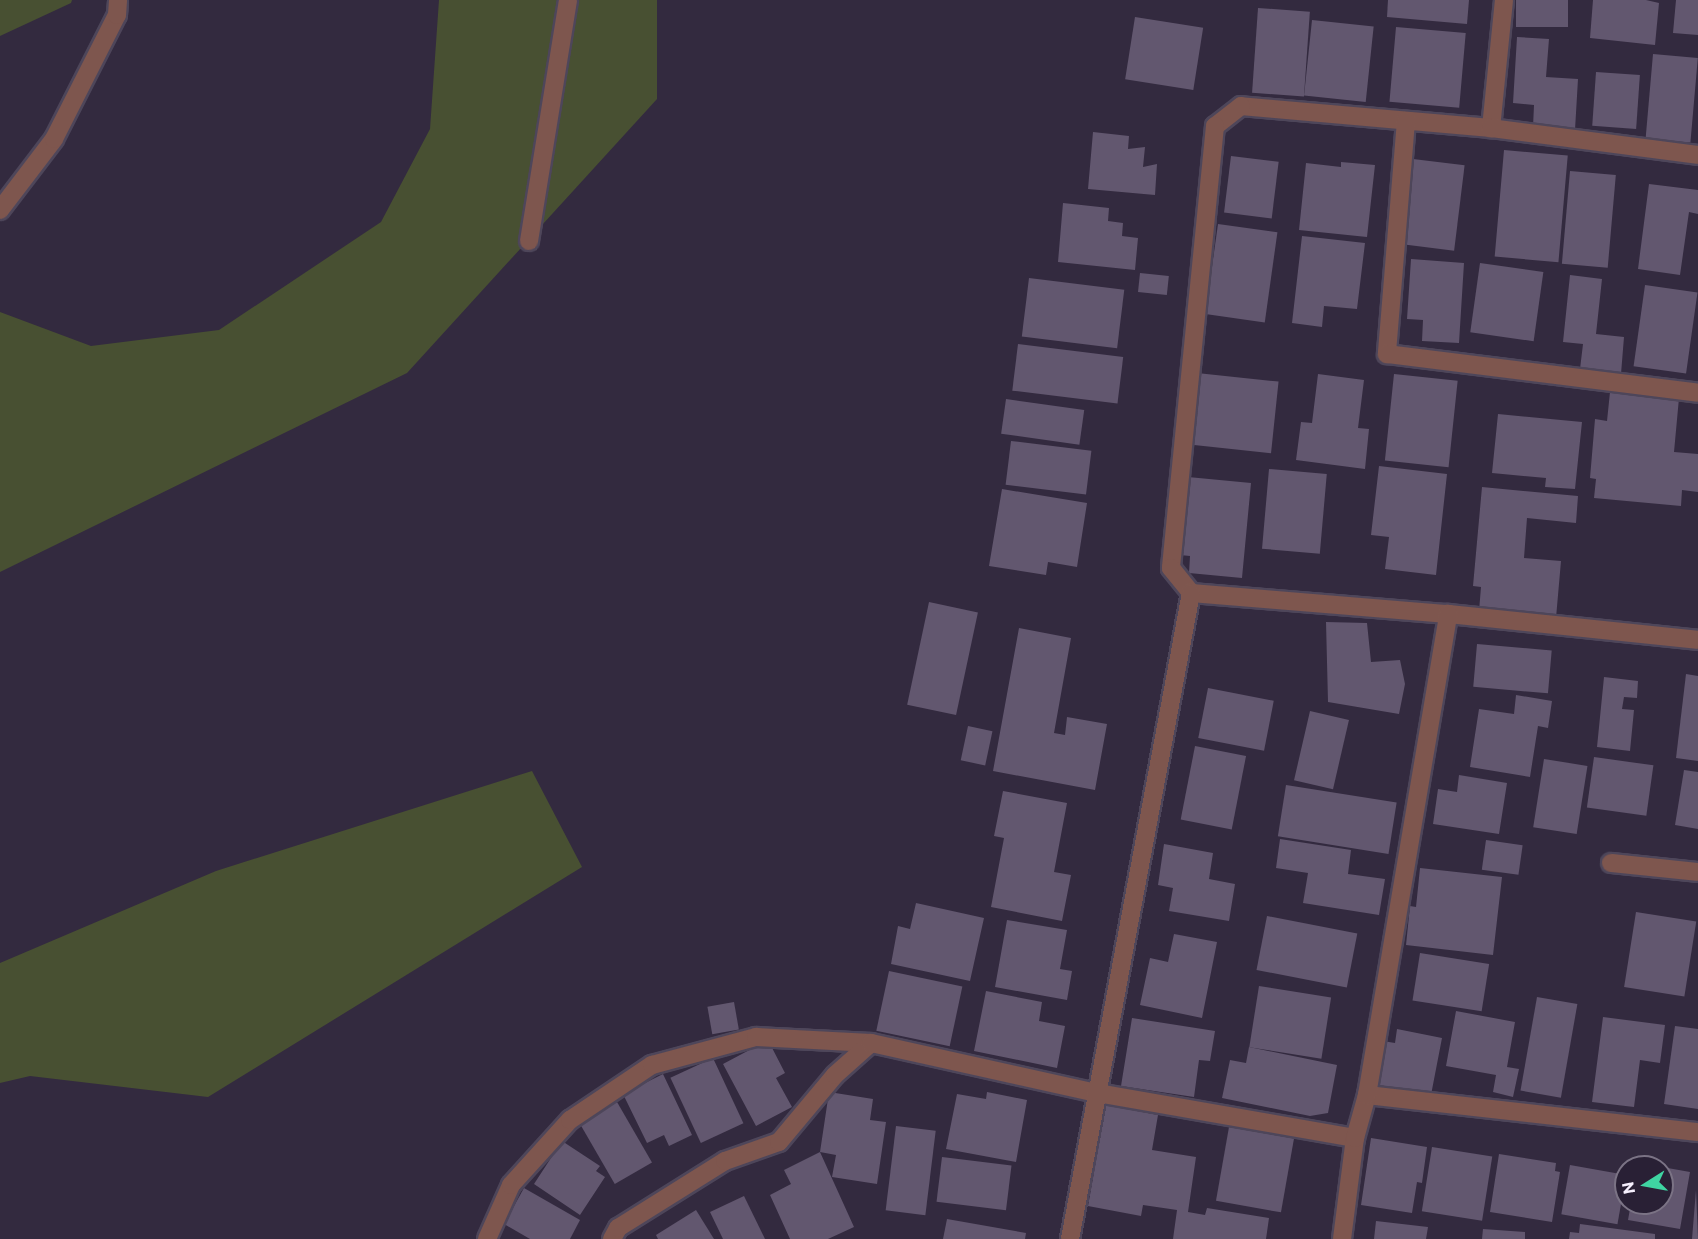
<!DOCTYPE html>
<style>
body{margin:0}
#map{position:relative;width:1698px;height:1239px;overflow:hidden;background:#332a3f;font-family:Commissioner,sans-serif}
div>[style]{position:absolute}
.green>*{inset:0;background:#485032}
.building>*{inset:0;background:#62576f;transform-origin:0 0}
.roads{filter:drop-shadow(2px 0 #4e465a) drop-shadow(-2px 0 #4e465a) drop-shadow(0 2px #4e465a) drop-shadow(0 -2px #4e465a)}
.minor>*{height:18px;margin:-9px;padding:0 9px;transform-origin:9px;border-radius:9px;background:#7e564e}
span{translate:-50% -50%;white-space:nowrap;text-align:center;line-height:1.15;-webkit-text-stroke:5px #292035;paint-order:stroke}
.north{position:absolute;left:1614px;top:1155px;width:60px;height:60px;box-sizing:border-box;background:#292035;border:2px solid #7b7385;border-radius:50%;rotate:259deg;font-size:16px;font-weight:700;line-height:24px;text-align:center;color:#f6f0fe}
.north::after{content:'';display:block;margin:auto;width:21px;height:27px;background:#3fd4a2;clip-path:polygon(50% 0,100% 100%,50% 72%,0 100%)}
</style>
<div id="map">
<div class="green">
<i style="clip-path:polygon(0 0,72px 0,71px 3px,0 36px)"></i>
<i style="clip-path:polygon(439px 0,657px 0,657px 99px,407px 373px,0 572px,0 312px,91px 346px,219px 330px,381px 222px,430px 129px)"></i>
<i style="clip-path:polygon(532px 771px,582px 867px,208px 1097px,30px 1076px,0 1083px,0 963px,216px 871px)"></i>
</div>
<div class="building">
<i style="clip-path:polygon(1388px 0,1469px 0,1467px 24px,1387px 17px)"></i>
<i style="left:1516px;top:0;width:52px;height:27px"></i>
<i style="clip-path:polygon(1593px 0,1646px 0,1659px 3px,1655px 45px,1590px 38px)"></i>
<i style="clip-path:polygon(1676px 0,1698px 0,1698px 35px,1673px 33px)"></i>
<i style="left:1258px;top:8px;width:52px;height:85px;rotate:4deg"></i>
<i style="left:1135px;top:17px;width:69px;height:63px;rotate:9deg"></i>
<i style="left:1312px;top:20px;width:62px;height:76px;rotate:6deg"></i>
<i style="left:1396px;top:27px;width:70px;height:75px;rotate:5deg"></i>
<i style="clip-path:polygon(1517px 37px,1549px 39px,1546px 77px,1578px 79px,1575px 130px,1533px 127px,1534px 105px,1513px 103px)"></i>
<i style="left:1653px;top:54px;width:45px;height:85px;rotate:5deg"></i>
<i style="left:1596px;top:72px;width:44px;height:54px;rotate:4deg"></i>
<i style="clip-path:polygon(1093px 132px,1129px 136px,1128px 149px,1145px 147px,1143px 167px,1157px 164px,1155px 195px,1088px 189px)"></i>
<i style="left:1504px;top:150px;width:64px;height:107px;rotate:5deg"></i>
<i style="left:1231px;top:156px;width:48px;height:57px;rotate:7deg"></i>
<i style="left:1413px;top:159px;width:52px;height:86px;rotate:7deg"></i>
<i style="clip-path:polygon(1341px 162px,1375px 165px,1367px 237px,1299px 230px,1306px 163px,1341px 167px)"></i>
<i style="left:1570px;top:171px;width:46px;height:93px;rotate:5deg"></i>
<i style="clip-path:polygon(1649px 184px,1698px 190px,1698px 214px,1689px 212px,1680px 275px,1638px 269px)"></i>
<i style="clip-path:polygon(1063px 203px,1109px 208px,1108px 221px,1123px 223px,1122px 236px,1138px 238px,1135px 270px,1058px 262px)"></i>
<i style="left:1218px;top:224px;width:60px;height:91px;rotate:8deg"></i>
<i style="clip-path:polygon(1302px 236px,1365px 243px,1357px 309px,1324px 306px,1322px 327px,1292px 323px)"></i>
<i style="clip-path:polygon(1411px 259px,1464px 263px,1459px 343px,1422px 341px,1423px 320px,1407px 319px)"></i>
<i style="left:1480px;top:263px;width:64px;height:70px;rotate:8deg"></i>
<i style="left:1140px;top:273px;width:29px;height:19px;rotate:6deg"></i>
<i style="clip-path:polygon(1570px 275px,1602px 279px,1596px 334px,1624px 337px,1621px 374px,1580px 369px,1583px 344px,1563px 342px)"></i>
<i style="left:1029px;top:278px;width:96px;height:59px;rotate:7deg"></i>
<i style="left:1645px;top:285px;width:53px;height:82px;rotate:8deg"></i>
<i style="left:1018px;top:344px;width:106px;height:47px;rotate:7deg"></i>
<i style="left:1197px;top:373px;width:82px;height:72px;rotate:6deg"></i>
<i style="clip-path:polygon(1318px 374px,1364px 380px,1358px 428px,1369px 429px,1365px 469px,1296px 460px,1301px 422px,1312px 423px)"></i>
<i style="left:1394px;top:374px;width:64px;height:87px;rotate:6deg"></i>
<i style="clip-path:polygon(1610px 392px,1679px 398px,1674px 452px,1698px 454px,1698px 492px,1682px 490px,1681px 506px,1594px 498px,1596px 479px,1590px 478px,1595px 419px,1607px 421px)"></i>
<i style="left:1006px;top:399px;width:79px;height:35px;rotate:8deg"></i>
<i style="clip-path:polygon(1498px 414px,1582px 422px,1575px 489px,1545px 487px,1546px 478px,1492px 473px)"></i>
<i style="left:1011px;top:441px;width:81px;height:44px;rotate:7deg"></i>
<i style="clip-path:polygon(1379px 466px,1447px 474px,1436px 575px,1385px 569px,1389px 537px,1371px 535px)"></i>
<i style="left:1269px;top:469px;width:58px;height:80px;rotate:5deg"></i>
<i style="clip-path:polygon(1188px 477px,1251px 483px,1242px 578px,1189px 573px,1190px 556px,1180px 555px)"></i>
<i style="clip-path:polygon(1482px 487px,1578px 496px,1576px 523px,1527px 518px,1524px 558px,1561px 561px,1556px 618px,1479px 611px,1481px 587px,1473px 586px)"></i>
<i style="clip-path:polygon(1002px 489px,1087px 503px,1077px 567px,1048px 562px,1046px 575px,989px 566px)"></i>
<i style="left:929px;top:602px;width:50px;height:105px;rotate:12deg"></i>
<i style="clip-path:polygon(1326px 622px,1367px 623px,1371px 662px,1400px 660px,1405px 684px,1399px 714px,1328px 702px)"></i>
<i style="clip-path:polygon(1019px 628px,1071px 638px,1054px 733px,1065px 735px,1067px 717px,1107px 724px,1095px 790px,993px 771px)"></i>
<i style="left:1477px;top:644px;width:75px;height:43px;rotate:5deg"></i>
<i style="clip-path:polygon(1686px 674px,1698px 676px,1698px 761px,1676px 758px)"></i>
<i style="clip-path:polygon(1604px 677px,1638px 681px,1637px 698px,1624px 697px,1622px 709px,1634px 710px,1630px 751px,1597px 747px)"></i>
<i style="left:1208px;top:688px;width:67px;height:51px;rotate:11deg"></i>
<i style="clip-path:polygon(1516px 695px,1552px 701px,1548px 728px,1538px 726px,1530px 777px,1470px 767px,1479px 709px,1514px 714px)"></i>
<i style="left:1310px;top:711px;width:40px;height:71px;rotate:13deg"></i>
<i style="left:968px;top:726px;width:25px;height:35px;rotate:12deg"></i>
<i style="left:1195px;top:746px;width:52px;height:75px;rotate:11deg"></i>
<i style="left:1594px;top:757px;width:60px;height:51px;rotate:8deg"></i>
<i style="left:1544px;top:759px;width:44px;height:69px;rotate:9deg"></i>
<i style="clip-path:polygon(1684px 770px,1698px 772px,1698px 829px,1675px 825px)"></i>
<i style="clip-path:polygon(1459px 775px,1507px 783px,1499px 834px,1433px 824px,1438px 789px,1457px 792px)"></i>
<i style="left:1286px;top:785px;width:112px;height:52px;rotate:9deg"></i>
<i style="clip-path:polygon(1003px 791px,1067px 803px,1054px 872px,1071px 875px,1062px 921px,991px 907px,1004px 838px,994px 836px)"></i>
<i style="clip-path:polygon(1280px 839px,1351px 850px,1348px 874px,1385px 879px,1379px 915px,1303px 903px,1308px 873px,1276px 868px)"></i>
<i style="left:1486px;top:840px;width:37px;height:30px;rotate:8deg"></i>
<i style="clip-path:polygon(1164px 844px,1213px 853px,1209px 879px,1235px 884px,1229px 921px,1169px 911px,1173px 888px,1158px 885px)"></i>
<i style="clip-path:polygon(1420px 868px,1502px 877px,1493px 955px,1406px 945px,1410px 906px,1416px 907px)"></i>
<i style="clip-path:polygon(916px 903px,984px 918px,970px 981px,891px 964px,898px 926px,910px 929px)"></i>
<i style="left:1636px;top:912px;width:61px;height:76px;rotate:9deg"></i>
<i style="left:1267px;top:916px;width:92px;height:55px;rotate:11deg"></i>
<i style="clip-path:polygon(1007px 920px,1067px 930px,1060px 969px,1072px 971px,1067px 1000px,995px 987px)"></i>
<i style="clip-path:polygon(1174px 934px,1217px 942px,1202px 1018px,1140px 1005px,1150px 958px,1168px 962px)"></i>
<i style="left:1420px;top:953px;width:70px;height:48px;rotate:9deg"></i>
<i style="left:889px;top:971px;width:75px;height:61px;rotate:12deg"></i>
<i style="left:1259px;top:986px;width:73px;height:62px;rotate:9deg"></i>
<i style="clip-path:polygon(986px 991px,1042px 1002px,1039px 1021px,1065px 1026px,1057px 1068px,974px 1051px)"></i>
<i style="left:1537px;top:997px;width:41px;height:95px;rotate:10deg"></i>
<i style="left:734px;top:1002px;width:28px;height:27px;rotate:80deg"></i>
<i style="clip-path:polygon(1456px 1011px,1515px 1022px,1507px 1067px,1519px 1069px,1513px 1097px,1493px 1092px,1496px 1075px,1446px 1066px)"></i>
<i style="clip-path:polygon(1603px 1017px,1665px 1025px,1660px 1063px,1640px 1060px,1634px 1107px,1592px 1102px)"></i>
<i style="clip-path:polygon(1132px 1018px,1215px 1031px,1210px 1061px,1199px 1060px,1194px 1097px,1121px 1086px)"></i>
<i style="clip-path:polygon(1675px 1026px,1698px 1029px,1698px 1109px,1664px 1104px)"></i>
<i style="clip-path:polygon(1397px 1029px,1442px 1038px,1431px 1095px,1374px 1084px,1383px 1041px,1395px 1043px)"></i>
<i style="clip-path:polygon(768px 1040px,785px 1073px,776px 1078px,792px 1107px,756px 1126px,723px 1064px)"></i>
<i style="clip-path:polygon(1249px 1047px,1337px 1065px,1328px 1113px,1310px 1116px,1222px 1098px,1230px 1060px,1246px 1063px)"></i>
<i style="left:713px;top:1058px;width:72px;height:47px;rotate:65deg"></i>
<i style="clip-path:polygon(663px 1074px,692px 1135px,669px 1146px,664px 1135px,647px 1143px,623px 1094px)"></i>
<i style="clip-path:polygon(829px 1092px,873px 1099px,870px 1120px,886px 1122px,877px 1184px,832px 1177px,836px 1155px,820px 1152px)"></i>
<i style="clip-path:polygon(987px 1092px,1027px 1100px,1016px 1162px,946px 1149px,957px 1094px,986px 1099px)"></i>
<i style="left:617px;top:1102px;width:70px;height:43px;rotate:60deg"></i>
<i style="clip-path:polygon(1106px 1105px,1158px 1115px,1152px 1150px,1196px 1157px,1188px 1212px,1205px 1215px,1207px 1208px,1269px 1218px,1266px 1239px,1173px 1239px,1177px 1210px,1143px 1205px,1141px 1216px,1088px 1206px)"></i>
<i style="left:896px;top:1126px;width:40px;height:85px;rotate:7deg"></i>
<i style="left:1229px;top:1127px;width:66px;height:75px;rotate:10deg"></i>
<i style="clip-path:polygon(1371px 1138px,1427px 1147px,1422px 1183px,1417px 1182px,1412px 1213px,1361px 1205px)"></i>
<i style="clip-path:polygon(562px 1141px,600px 1166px,596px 1171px,605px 1177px,580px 1215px,534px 1184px)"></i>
<i style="left:1432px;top:1147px;width:61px;height:65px;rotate:9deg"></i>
<i style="clip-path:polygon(820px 1152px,854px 1227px,828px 1239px,790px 1239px,770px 1195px,791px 1184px,784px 1170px)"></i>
<i style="clip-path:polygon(1499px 1154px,1556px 1163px,1555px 1171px,1560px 1172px,1552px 1222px,1490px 1212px)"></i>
<i style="left:942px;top:1157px;width:70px;height:45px;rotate:7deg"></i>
<i style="left:1570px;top:1165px;width:57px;height:50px;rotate:10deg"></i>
<i style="clip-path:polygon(1662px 1167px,1690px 1172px,1680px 1229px,1628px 1220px,1631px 1203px,1662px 1203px)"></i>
<i style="clip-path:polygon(524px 1188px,580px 1220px,570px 1239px,530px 1239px,504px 1224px)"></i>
<i style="clip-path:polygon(1696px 1190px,1698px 1239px,1692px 1239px)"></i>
<i style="clip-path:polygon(744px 1196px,765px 1239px,723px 1239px,710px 1212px)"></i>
<i style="clip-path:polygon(696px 1210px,714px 1239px,658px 1239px,656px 1235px)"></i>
<i style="clip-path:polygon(947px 1219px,1026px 1233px,1025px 1239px,943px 1239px)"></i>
<i style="clip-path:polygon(1376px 1221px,1428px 1227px,1426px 1239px,1374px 1239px)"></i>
<i style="clip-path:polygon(1580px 1224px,1655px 1234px,1655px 1239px,1569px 1239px,1570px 1232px,1579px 1233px)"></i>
<i style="clip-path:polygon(1483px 1229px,1525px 1232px,1525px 1239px,1482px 1239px)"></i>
</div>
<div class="roads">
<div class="minor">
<i style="left:1504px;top:0;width:129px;rotate:95.8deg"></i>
<i style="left:1491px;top:128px;width:251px;rotate:-175deg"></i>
<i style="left:1241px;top:106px;width:33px;rotate:142deg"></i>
<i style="left:1215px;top:126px;width:444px;rotate:95.7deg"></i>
<i style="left:1171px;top:568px;width:32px;rotate:51deg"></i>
<i style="left:1191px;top:593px;width:258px;rotate:4.7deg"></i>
<i style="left:1448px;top:614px;width:251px;rotate:5.9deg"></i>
<i style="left:1406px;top:121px;width:234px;rotate:94.7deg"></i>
<i style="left:1387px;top:354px;width:313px;rotate:7.1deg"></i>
<i style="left:1491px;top:128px;width:209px;rotate:7.4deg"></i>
<i style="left:0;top:210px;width:89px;rotate:-52.7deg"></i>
<i style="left:54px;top:139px;width:139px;rotate:-63.1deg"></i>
<i style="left:117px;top:15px;width:15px;rotate:-86deg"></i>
<i style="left:529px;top:241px;width:244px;rotate:-80.8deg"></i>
<i style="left:1611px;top:863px;width:87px;rotate:5.9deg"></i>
<i style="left:1367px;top:1095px;width:333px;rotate:6.4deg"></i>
<i style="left:487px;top:1239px;width:59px;rotate:-66deg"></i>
<i style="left:511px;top:1185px;width:88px;rotate:-47.8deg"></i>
<i style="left:570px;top:1120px;width:99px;rotate:-33.9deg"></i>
<i style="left:652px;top:1065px;width:108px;rotate:-15.1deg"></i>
<i style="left:756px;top:1037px;width:115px;rotate:3deg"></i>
<i style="left:612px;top:1239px;width:13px;rotate:-61deg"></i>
<i style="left:618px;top:1228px;width:126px;rotate:-32.1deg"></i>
<i style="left:725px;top:1161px;width:57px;rotate:-19.4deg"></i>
<i style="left:779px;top:1142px;width:87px;rotate:-50.1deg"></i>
<i style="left:835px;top:1075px;width:48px;rotate:-41.6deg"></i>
<i style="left:871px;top:1043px;width:231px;rotate:12.5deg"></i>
<i style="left:1097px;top:1093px;width:262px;rotate:9.9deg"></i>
<i style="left:1070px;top:1239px;width:657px;rotate:-79.39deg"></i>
<i style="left:1342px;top:1239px;width:102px;rotate:-82.7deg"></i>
<i style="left:1355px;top:1138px;width:45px;rotate:-74.4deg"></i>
<i style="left:1367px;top:1095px;width:488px;rotate:-80.4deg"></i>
</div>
</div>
<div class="north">N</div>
</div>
